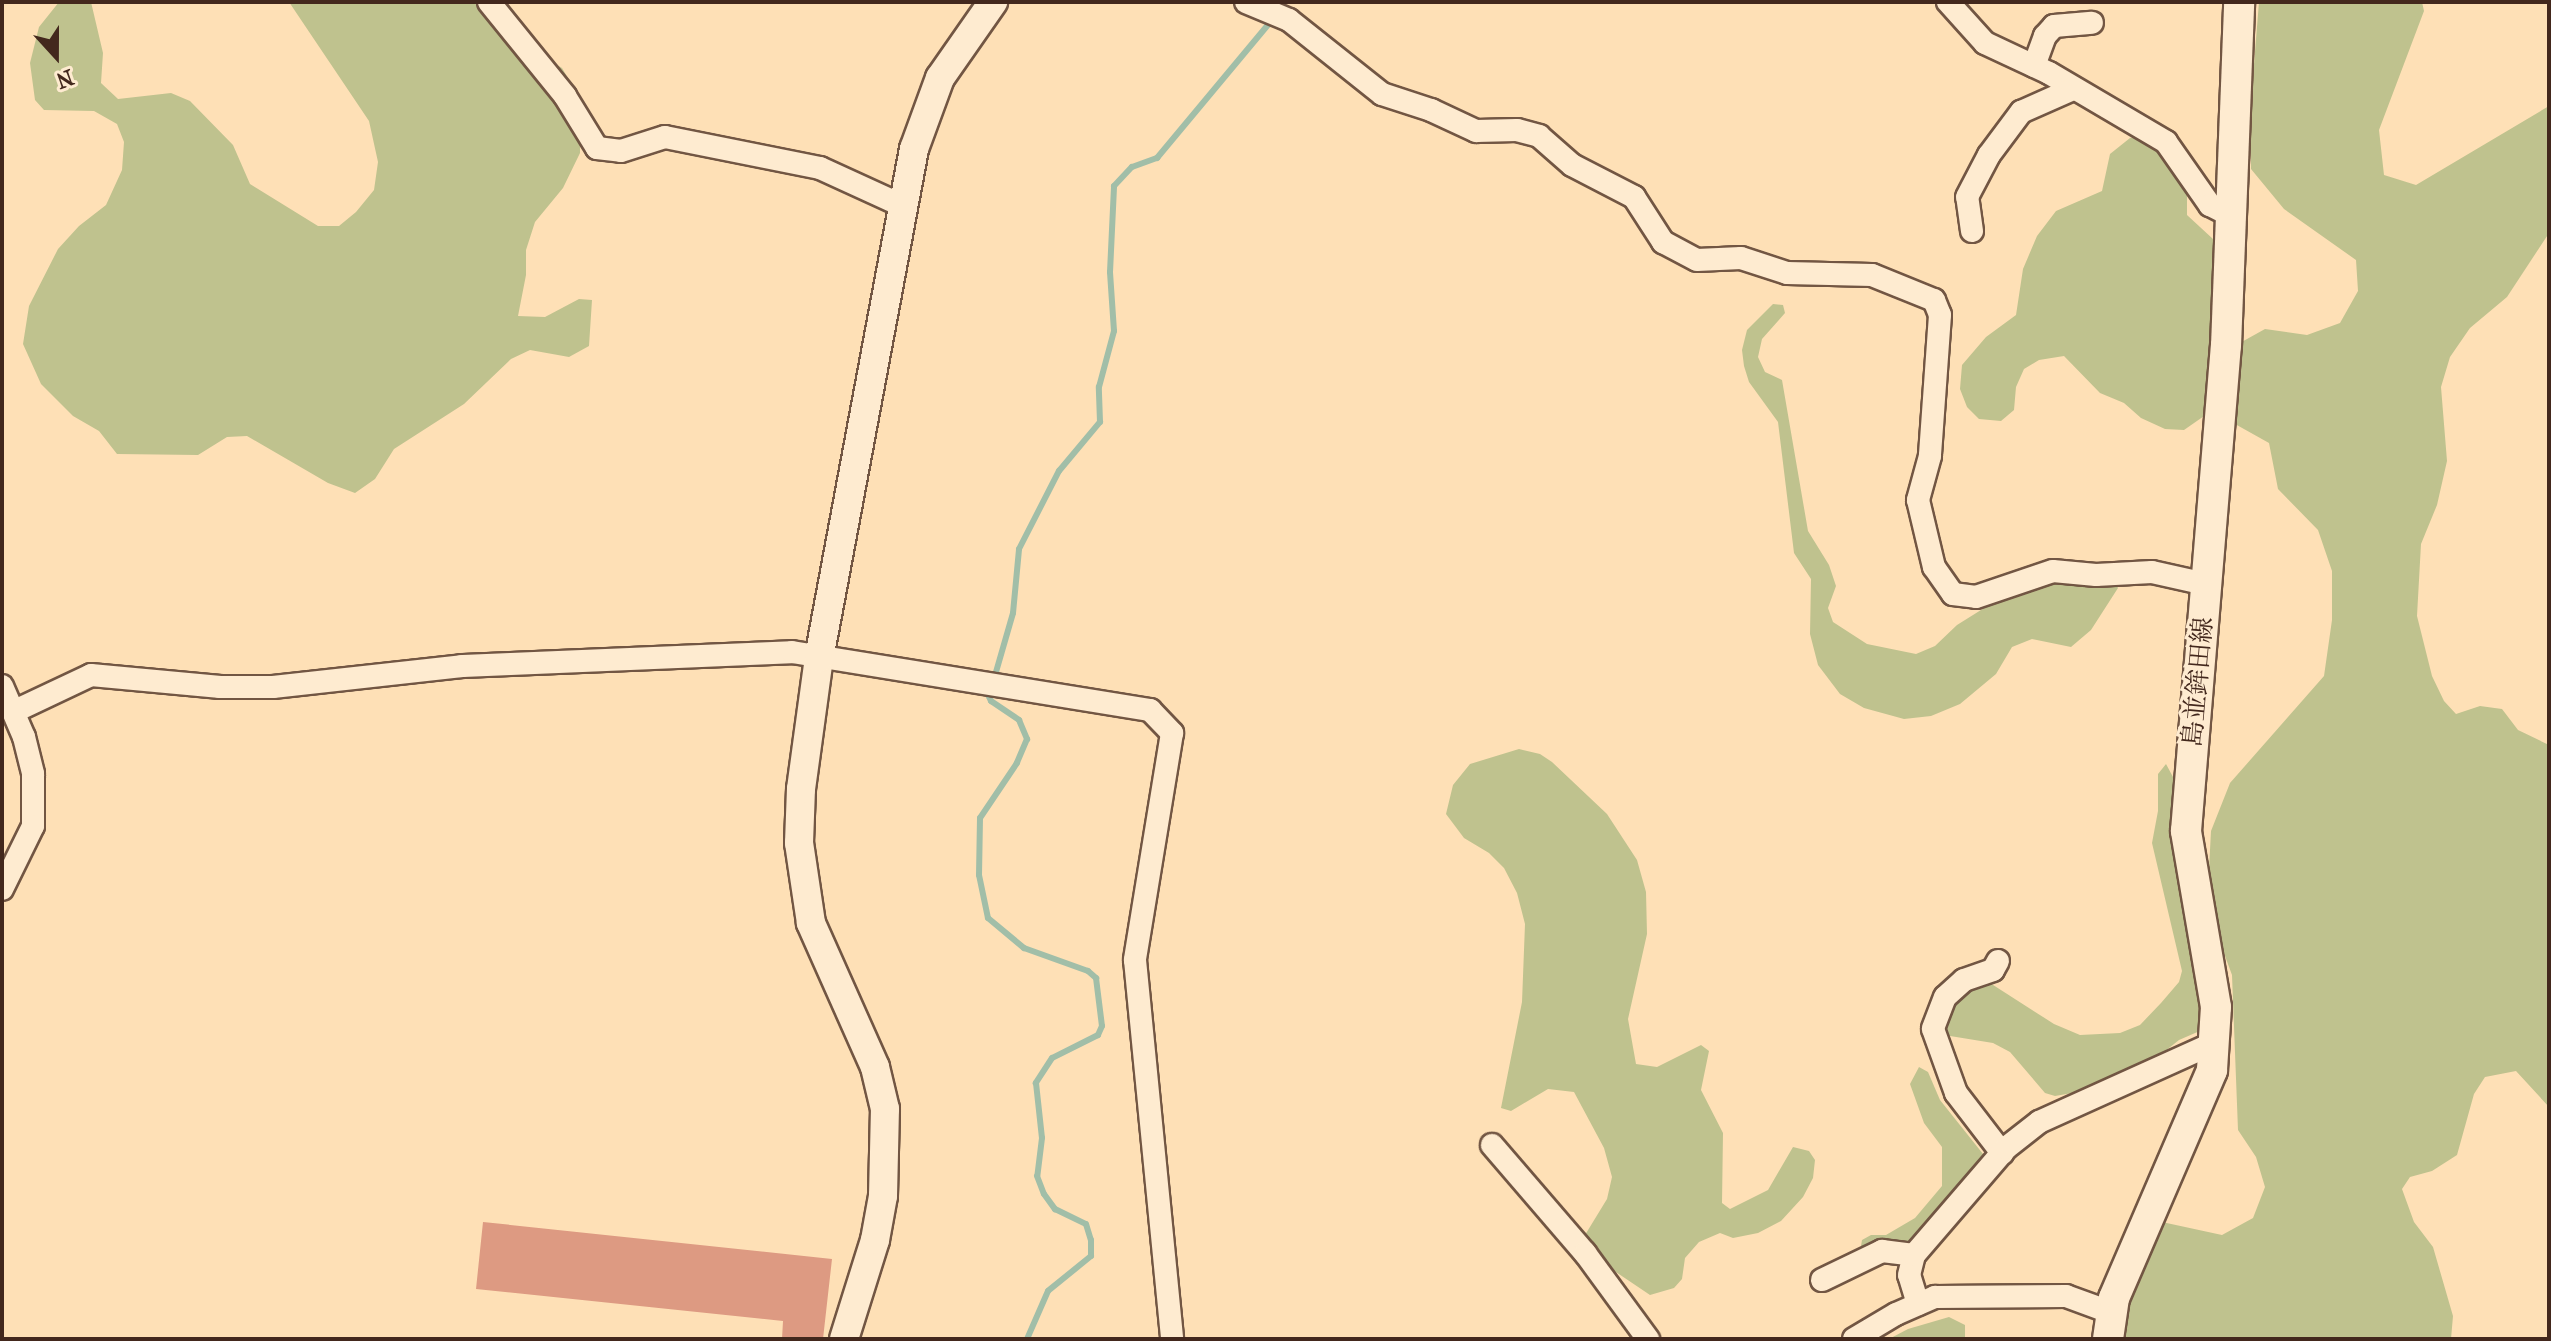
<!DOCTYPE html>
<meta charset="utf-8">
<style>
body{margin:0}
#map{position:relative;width:2551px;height:1341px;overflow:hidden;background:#fee0b6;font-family:"IM FELL French Canon","Noto Serif JP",serif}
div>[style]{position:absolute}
.green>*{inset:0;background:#bfc28e}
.stream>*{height:6px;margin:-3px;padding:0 3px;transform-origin:3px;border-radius:3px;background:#a1bea8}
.building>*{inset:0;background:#dd9a82}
.roads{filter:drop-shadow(2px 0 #725643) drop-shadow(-2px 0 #725643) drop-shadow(0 2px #725643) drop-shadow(0 -2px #725643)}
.minor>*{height:22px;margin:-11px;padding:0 11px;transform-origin:11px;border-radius:11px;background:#feebd0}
.tertiary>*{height:28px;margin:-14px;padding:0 14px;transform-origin:14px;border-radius:14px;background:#feebd0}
.secondary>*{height:30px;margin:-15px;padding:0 15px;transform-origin:15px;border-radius:15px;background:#feebd0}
span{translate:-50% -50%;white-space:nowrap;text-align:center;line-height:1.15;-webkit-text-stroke:6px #feebd0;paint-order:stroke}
.street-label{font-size:26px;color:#43281d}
.frame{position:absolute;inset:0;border:4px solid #43281d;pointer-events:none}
.north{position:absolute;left:16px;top:16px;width:80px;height:80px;-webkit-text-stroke:6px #feebd0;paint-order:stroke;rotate:159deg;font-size:22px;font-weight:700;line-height:32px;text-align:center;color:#43281d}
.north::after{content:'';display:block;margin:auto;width:28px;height:36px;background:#43281d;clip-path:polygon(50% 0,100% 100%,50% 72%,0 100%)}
</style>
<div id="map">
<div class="green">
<i style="clip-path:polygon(59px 2px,91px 2px,103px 53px,101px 83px,118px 99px,171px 93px,190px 101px,233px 145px,250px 184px,318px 226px,339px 226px,356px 212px,374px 190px,378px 162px,369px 121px,289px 2px,488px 2px,540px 54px,562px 68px,580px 98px,580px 153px,563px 188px,535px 222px,526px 250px,526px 275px,518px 316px,545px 317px,579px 299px,592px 300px,589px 346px,569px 357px,530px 350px,511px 359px,464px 404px,394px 449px,375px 479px,355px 493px,328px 483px,247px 436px,227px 437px,198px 455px,117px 454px,99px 431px,73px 416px,41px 384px,23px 344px,29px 306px,58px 249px,79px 226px,106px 205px,122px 170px,124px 142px,117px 124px,94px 111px,44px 110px,35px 100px,30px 63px,39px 27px)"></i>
<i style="clip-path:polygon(2259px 2px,2422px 2px,2424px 11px,2379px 130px,2384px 175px,2416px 185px,2549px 106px,2549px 233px,2507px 297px,2470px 328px,2450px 357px,2441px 387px,2447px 461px,2437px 505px,2421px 544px,2417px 616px,2432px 676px,2444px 701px,2456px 714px,2480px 706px,2502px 709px,2518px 730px,2549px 745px,2549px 1107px,2516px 1071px,2485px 1077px,2474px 1094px,2457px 1155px,2432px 1171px,2410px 1177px,2402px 1189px,2414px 1222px,2433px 1247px,2453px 1316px,2451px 1339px,2123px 1339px,2135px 1278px,2162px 1222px,2222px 1235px,2253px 1218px,2265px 1187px,2256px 1157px,2238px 1130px,2232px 975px,2207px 907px,2211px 831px,2230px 783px,2324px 676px,2332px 620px,2332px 571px,2318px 530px,2278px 489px,2269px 443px,2235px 424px,2238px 344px,2265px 329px,2307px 335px,2340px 323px,2358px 291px,2356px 260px,2284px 209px,2251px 169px,2251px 101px)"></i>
<i style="clip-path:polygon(2146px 134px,2187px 175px,2187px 215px,2213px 239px,2216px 287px,2207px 414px,2184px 430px,2165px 429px,2141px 418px,2124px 403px,2100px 393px,2064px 356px,2039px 360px,2024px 369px,2016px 387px,2014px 410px,2001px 421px,1979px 419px,1967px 407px,1960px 389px,1962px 365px,1986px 337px,2016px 315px,2023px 269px,2037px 236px,2056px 211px,2102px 191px,2110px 154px,2130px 138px)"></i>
<i style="clip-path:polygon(1773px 304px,1783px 305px,1785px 313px,1762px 339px,1758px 357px,1765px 372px,1782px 380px,1808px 531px,1829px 565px,1836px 586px,1828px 608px,1833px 622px,1867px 644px,1916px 654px,1935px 646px,1957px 625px,1997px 600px,2037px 580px,2114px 580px,2118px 588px,2091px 630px,2071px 647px,2032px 639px,2012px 647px,1996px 674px,1960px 704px,1931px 716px,1904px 719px,1864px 708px,1840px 694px,1818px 665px,1810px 634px,1811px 579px,1794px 553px,1778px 422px,1749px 382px,1744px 366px,1742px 350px,1747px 330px)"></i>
<i style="clip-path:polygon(1519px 749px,1540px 754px,1552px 762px,1607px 814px,1637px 860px,1646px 892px,1647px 934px,1628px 1019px,1636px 1064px,1657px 1067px,1701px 1045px,1709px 1051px,1701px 1090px,1723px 1133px,1722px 1203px,1730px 1209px,1768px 1190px,1793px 1147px,1809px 1151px,1815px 1160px,1813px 1178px,1803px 1197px,1781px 1221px,1758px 1233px,1733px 1238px,1720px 1233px,1699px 1242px,1685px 1258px,1682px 1279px,1674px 1288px,1650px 1295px,1607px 1266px,1591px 1248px,1585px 1235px,1607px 1199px,1612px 1177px,1604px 1148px,1574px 1092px,1548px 1089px,1511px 1111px,1501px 1108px,1522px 1002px,1525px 924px,1517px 893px,1504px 868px,1489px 853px,1464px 838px,1446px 814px,1453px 785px,1470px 764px)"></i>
<i style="clip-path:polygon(2166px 764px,2173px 777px,2206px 997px,2202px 1030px,2179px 1040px,2159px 1056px,2078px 1092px,2055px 1096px,2045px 1093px,2010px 1052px,1993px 1043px,1944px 1035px,1940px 1020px,1969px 985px,1990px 983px,2054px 1024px,2080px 1035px,2120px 1033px,2140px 1025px,2161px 1003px,2179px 982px,2182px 971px,2152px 843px,2158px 811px,2158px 774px)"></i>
<i style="clip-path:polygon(1919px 1067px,1928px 1072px,1940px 1100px,1983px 1154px,1985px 1164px,1915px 1240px,1897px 1246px,1860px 1252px,1862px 1240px,1871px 1235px,1886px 1235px,1915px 1218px,1942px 1186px,1942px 1147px,1924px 1123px,1910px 1084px)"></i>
<i style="clip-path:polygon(1949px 1317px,1965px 1325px,1965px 1339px,1889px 1339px,1908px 1329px)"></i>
</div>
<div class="stream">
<i style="left:996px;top:672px;width:61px;rotate:-73.9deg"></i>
<i style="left:1013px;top:613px;width:64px;rotate:-84.6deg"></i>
<i style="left:1019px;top:549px;width:88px;rotate:-62.9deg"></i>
<i style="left:1059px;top:471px;width:64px;rotate:-50.1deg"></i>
<i style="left:1100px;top:422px;width:35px;rotate:-92deg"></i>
<i style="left:1099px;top:387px;width:58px;rotate:-75deg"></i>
<i style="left:1114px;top:331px;width:59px;rotate:-93.9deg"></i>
<i style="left:1110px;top:272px;width:86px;rotate:-87.3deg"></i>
<i style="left:1114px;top:186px;width:26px;rotate:-47deg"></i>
<i style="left:1132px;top:167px;width:27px;rotate:-20deg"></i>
<i style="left:1157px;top:158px;width:178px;rotate:-50.2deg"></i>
<i style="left:988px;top:695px;width:7px;rotate:63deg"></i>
<i style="left:991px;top:701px;width:34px;rotate:34deg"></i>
<i style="left:1019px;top:720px;width:21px;rotate:67deg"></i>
<i style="left:1027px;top:739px;width:26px;rotate:113deg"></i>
<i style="left:1017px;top:763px;width:66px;rotate:123.9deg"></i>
<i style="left:980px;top:818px;width:57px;rotate:91deg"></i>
<i style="left:979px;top:875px;width:44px;rotate:78.2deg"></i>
<i style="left:988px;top:918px;width:47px;rotate:39.8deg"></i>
<i style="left:1024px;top:948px;width:68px;rotate:19.8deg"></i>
<i style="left:1088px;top:971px;width:11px;rotate:41deg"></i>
<i style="left:1096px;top:978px;width:48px;rotate:82.9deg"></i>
<i style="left:1102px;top:1026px;width:10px;rotate:114deg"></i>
<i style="left:1098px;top:1035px;width:51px;rotate:153.4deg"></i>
<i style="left:1052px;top:1058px;width:30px;rotate:123deg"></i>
<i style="left:1036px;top:1083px;width:55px;rotate:83.8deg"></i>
<i style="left:1042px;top:1138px;width:38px;rotate:97deg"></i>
<i style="left:1037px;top:1176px;width:19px;rotate:69deg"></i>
<i style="left:1044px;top:1194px;width:19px;rotate:54deg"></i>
<i style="left:1055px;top:1209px;width:34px;rotate:26deg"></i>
<i style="left:1086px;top:1224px;width:17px;rotate:73deg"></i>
<i style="left:1091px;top:1240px;width:16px;rotate:90deg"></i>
<i style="left:1091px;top:1256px;width:55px;rotate:140.9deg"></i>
<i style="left:1048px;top:1291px;width:52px;rotate:113.6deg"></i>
</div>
<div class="building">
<i style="clip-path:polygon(483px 1222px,832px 1259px,823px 1339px,782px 1339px,783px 1321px,476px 1289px)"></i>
</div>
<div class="roads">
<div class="minor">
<i style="left:489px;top:2px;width:121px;rotate:51deg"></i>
<i style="left:565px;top:96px;width:61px;rotate:58.4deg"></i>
<i style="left:597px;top:148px;width:24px;rotate:7deg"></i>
<i style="left:621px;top:151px;width:46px;rotate:-17.7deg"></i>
<i style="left:665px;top:137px;width:158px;rotate:11.3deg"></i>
<i style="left:820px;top:168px;width:89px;rotate:24.6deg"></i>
<i style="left:1246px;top:2px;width:47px;rotate:22.7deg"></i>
<i style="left:1289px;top:20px;width:119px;rotate:38.5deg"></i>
<i style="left:1382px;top:94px;width:52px;rotate:18.1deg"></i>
<i style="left:1431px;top:110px;width:50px;rotate:25deg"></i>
<i style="left:1476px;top:131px;width:41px;rotate:-1.4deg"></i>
<i style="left:1517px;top:130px;width:23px;rotate:15deg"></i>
<i style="left:1539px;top:136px;width:44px;rotate:41.3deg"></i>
<i style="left:1572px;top:165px;width:70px;rotate:27.3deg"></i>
<i style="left:1634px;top:197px;width:54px;rotate:57.2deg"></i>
<i style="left:1663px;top:242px;width:38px;rotate:28deg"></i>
<i style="left:1697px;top:260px;width:44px;rotate:-2.6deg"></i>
<i style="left:1741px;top:258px;width:48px;rotate:18.1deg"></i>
<i style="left:1787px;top:273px;width:85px;rotate:1.3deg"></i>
<i style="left:1872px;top:275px;width:67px;rotate:22deg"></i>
<i style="left:1934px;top:300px;width:16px;rotate:68deg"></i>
<i style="left:1940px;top:315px;width:141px;rotate:94.1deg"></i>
<i style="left:1930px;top:456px;width:46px;rotate:105.3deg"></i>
<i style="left:1918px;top:500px;width:69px;rotate:76.6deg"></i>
<i style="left:1934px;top:567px;width:33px;rotate:55deg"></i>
<i style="left:1953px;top:594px;width:23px;rotate:7deg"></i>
<i style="left:1976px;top:597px;width:81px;rotate:-18.7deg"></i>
<i style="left:2053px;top:571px;width:43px;rotate:5.3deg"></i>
<i style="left:2096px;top:575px;width:56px;rotate:-3.1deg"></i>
<i style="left:2152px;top:572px;width:55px;rotate:12.5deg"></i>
<i style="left:1948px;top:2px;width:55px;rotate:47.9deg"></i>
<i style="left:1985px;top:43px;width:71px;rotate:25.1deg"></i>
<i style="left:2049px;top:73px;width:136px;rotate:30.5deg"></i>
<i style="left:2166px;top:142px;width:77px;rotate:55.1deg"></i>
<i style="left:2210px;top:205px;width:22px;rotate:27deg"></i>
<i style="left:2034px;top:66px;width:32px;rotate:-70deg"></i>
<i style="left:2045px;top:36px;width:13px;rotate:-48deg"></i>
<i style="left:2054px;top:26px;width:38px;rotate:-5deg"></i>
<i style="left:1972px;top:231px;width:34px;rotate:-98deg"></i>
<i style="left:1967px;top:197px;width:47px;rotate:-62.4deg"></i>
<i style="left:1989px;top:155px;width:54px;rotate:-53.3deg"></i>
<i style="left:2021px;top:112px;width:57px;rotate:-23.9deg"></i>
<i style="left:2px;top:686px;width:56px;rotate:66.7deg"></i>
<i style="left:24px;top:737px;width:38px;rotate:76deg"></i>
<i style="left:33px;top:774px;width:52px;rotate:90deg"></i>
<i style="left:33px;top:826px;width:70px;rotate:116.2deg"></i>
<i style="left:15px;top:711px;width:84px;rotate:-25.3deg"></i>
<i style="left:91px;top:675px;width:130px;rotate:5.3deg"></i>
<i style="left:220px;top:687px;width:53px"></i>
<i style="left:273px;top:687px;width:190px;rotate:-6.3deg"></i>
<i style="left:462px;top:666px;width:330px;rotate:-2.4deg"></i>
<i style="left:792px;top:652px;width:363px;rotate:9.2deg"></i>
<i style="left:1150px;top:710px;width:32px;rotate:46deg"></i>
<i style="left:1172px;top:733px;width:230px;rotate:99.3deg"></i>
<i style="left:1135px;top:960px;width:381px;rotate:84.4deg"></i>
<i style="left:1998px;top:961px;width:10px;rotate:119deg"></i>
<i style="left:1993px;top:970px;width:31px;rotate:161deg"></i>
<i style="left:1964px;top:980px;width:25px;rotate:138deg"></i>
<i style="left:1945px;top:997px;width:34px;rotate:111deg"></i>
<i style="left:1933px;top:1029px;width:68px;rotate:70.2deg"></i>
<i style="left:1956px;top:1093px;width:76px;rotate:52.5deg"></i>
<i style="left:1492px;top:1145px;width:143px;rotate:49.3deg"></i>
<i style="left:1585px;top:1253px;width:107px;rotate:53.8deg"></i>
<i style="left:1822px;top:1280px;width:67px;rotate:-25.8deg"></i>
<i style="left:1882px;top:1251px;width:32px;rotate:7deg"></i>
<i style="left:1918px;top:1304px;width:30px;rotate:-107deg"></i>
<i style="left:1909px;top:1275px;width:21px;rotate:-76deg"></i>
<i style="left:1914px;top:1255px;width:141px;rotate:-49.3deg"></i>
<i style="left:2006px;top:1148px;width:42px;rotate:-38.2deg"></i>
<i style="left:2039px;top:1122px;width:192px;rotate:-24.3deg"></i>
<i style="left:1854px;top:1339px;width:49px;rotate:-30.8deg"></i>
<i style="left:1896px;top:1314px;width:43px;rotate:-23.6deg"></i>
<i style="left:1935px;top:1297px;width:131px;rotate:-0.4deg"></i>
<i style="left:2066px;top:1296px;width:47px;rotate:20deg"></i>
</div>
<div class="tertiary">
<i style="left:844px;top:1339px;width:104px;rotate:-72.6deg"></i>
<i style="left:875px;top:1240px;width:45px;rotate:-79.7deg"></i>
<i style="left:883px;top:1196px;width:87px;rotate:-88.7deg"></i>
<i style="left:885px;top:1109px;width:43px;rotate:-103.4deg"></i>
<i style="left:875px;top:1067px;width:158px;rotate:-114deg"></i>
<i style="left:811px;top:923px;width:81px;rotate:-98.5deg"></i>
<i style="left:799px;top:843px;width:54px;rotate:-87.9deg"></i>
<i style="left:801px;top:789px;width:132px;rotate:-82.2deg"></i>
<i style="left:819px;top:658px;width:518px;rotate:-79.43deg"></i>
<i style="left:914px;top:149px;width:76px;rotate:-69.9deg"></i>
<i style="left:940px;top:78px;width:93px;rotate:-55.1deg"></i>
</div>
<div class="secondary">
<i style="left:2108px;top:1339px;width:41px;rotate:-81.7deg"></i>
<i style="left:2114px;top:1298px;width:248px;rotate:-66.7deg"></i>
<i style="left:2212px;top:1070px;width:63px;rotate:-86.4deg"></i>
<i style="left:2216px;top:1007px;width:179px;rotate:-99.7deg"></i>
<i style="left:2186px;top:831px;width:487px;rotate:-85.3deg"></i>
<i style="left:2226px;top:346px;width:344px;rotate:-87.8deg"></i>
</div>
</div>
<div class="street-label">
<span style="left:2198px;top:682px;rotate:-85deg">島並鉾田線</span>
</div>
<div class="frame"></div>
<div class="north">N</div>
</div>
